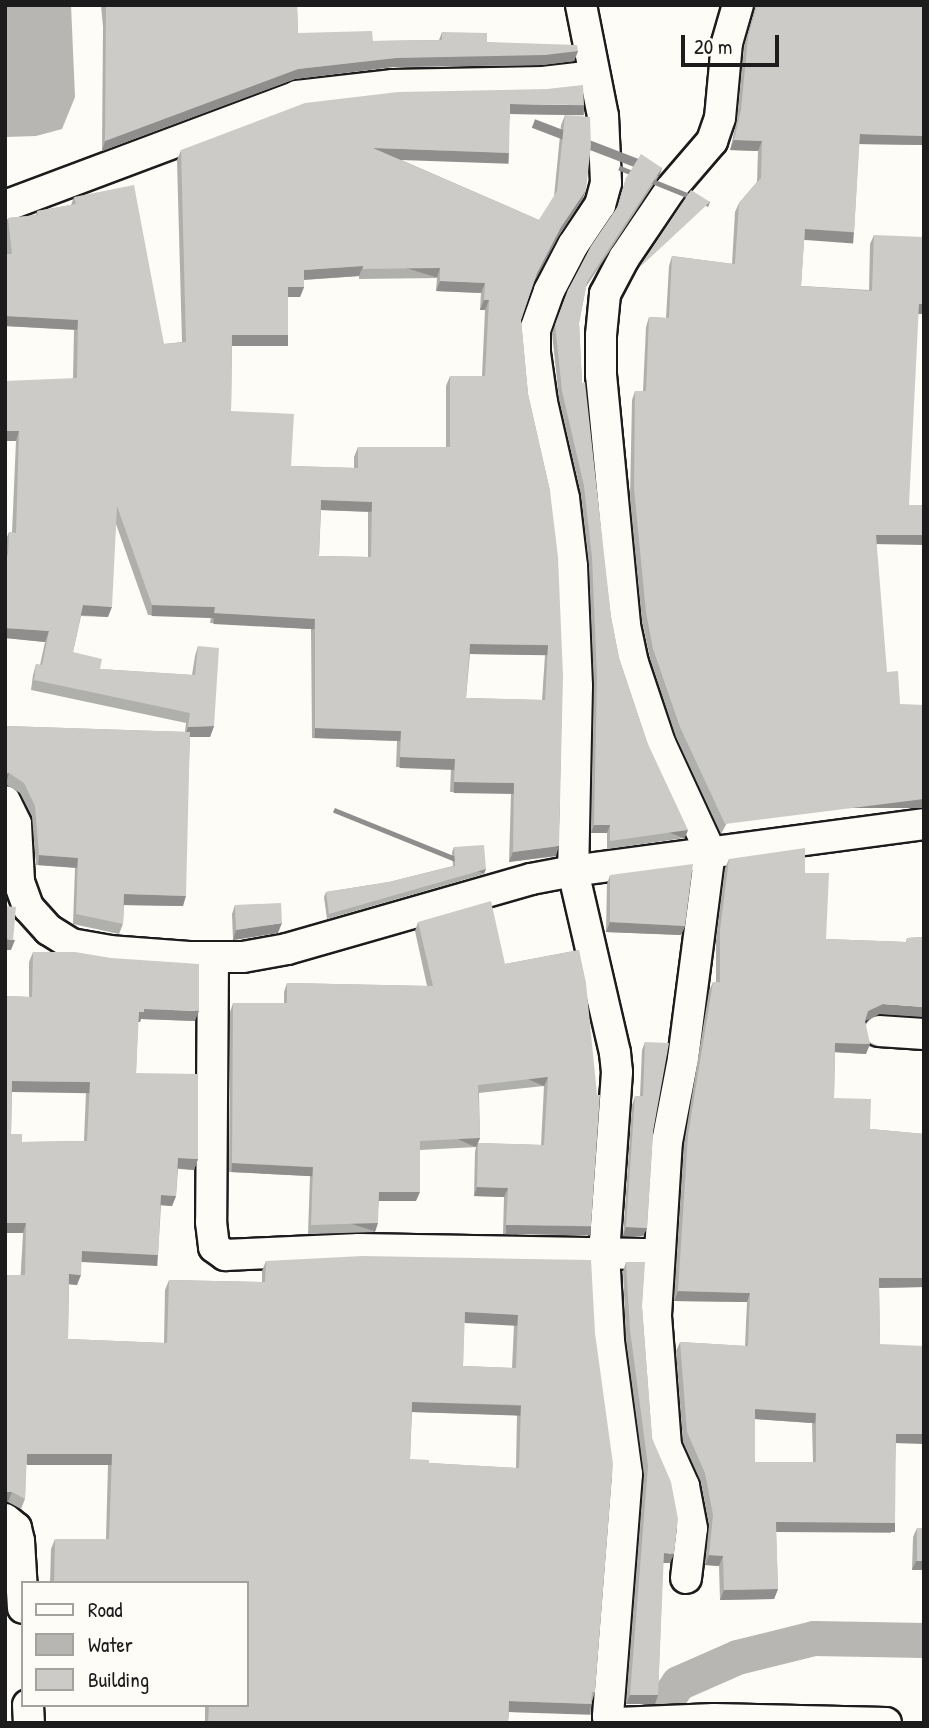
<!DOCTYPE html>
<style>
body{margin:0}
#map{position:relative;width:929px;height:1728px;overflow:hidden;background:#fdfcf7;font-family:"Patrick Hand",sans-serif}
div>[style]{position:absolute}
.water>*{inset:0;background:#b7b6b2}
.canal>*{height:35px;margin:-17.5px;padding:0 17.5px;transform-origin:17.5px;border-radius:17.5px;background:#b7b6b2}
.roads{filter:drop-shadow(2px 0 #1c1c1c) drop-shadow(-2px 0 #1c1c1c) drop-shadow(0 2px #1c1c1c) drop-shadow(0 -2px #1c1c1c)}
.street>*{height:30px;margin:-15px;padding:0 15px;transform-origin:15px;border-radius:15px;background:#fdfcf7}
.wall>*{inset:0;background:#afafac}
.shaded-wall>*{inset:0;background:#8f8e8c;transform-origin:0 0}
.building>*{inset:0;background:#cccbc8;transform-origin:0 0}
span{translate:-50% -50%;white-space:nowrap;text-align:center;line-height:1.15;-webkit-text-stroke:5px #fdfcf7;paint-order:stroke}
.frame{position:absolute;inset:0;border:7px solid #1c1c1c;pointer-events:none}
.legend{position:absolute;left:21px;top:1581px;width:228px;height:126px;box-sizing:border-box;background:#fdfcf7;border:2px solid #a3a29f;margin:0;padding:9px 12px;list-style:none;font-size:21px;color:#1c1c1c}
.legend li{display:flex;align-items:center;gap:14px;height:35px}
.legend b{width:35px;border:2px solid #a3a29f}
.scale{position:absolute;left:681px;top:35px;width:98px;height:32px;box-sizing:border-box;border:4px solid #1c1c1c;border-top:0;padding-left:9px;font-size:21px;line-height:24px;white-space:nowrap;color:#1c1c1c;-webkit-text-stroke:5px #fdfcf7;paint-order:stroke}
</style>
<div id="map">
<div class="water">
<i style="clip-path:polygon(5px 5px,71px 5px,75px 97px,62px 129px,36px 136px,5px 137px)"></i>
</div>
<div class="canal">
<i style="left:651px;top:1723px;width:48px;rotate:-56deg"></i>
<i style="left:678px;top:1683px;width:64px;rotate:-23.8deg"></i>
<i style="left:737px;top:1657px;width:79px;rotate:-13.9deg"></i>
<i style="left:814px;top:1638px;width:110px;rotate:1deg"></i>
</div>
<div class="roads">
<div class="street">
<i style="left:581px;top:5px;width:113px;rotate:78.8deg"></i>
<i style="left:603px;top:116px;width:67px;rotate:87.4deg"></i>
<i style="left:606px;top:183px;width:23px;rotate:105deg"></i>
<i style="left:600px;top:205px;width:48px;rotate:124deg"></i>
<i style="left:573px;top:245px;width:52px;rotate:117.6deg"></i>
<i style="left:549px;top:291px;width:41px;rotate:109.7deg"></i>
<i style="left:535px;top:330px;width:23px;rotate:90deg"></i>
<i style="left:535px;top:353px;width:49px;rotate:81.9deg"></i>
<i style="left:542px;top:402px;width:98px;rotate:77.1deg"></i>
<i style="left:564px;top:498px;width:68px;rotate:83.3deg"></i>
<i style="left:572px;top:566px;width:120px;rotate:87.6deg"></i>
<i style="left:577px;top:686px;width:185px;rotate:91.2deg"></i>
<i style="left:573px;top:871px;width:187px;rotate:77deg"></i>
<i style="left:615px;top:1053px;width:19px;rotate:84deg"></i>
<i style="left:617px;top:1072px;width:181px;rotate:94.1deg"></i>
<i style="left:604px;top:1253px;width:88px;rotate:86.7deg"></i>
<i style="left:609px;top:1341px;width:134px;rotate:82.3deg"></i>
<i style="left:627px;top:1474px;width:243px;rotate:94.5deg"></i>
<i style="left:608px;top:1716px;width:5px;rotate:68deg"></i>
<i style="left:610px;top:1721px;width:7px;rotate:16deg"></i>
<i style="left:617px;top:1723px;width:97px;rotate:-2.4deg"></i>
<i style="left:714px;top:1719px;width:172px;rotate:1.3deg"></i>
<i style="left:5px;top:206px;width:312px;rotate:-20.6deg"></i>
<i style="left:297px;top:96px;width:97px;rotate:-6.5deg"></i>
<i style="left:393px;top:85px;width:150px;rotate:-1.1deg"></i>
<i style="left:543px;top:82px;width:52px;rotate:-6.6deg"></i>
<i style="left:5px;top:801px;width:25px;rotate:64deg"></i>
<i style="left:16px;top:824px;width:58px;rotate:87deg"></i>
<i style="left:19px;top:882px;width:27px;rotate:70deg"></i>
<i style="left:28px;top:907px;width:31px;rotate:48deg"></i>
<i style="left:49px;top:930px;width:26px;rotate:32deg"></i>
<i style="left:71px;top:944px;width:39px;rotate:10deg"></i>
<i style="left:109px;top:951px;width:80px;rotate:4.3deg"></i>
<i style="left:189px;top:957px;width:54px"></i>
<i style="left:243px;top:957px;width:45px;rotate:-10.3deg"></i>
<i style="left:287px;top:949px;width:254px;rotate:-16deg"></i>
<i style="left:531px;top:879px;width:43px;rotate:-10.8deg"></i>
<i style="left:573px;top:871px;width:354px;rotate:-7.6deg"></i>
<i style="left:213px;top:957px;width:265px;rotate:90.4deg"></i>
<i style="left:211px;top:1222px;width:25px;rotate:83deg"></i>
<i style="left:214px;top:1247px;width:14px;rotate:36deg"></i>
<i style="left:225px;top:1255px;width:134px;rotate:-2.6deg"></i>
<i style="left:359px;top:1249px;width:299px;rotate:1deg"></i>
<i style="left:879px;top:1031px;width:45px;rotate:3.8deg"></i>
<i style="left:5px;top:1519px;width:14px;rotate:39deg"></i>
<i style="left:16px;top:1528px;width:13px;rotate:77deg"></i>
<i style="left:19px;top:1541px;width:67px;rotate:86.6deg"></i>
<i style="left:686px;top:1578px;width:50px;rotate:-83.2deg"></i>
<i style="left:692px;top:1528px;width:43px;rotate:-100.8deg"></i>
<i style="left:684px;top:1486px;width:44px;rotate:-114.2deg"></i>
<i style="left:666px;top:1446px;width:131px;rotate:-94.4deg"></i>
<i style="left:656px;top:1315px;width:173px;rotate:-86.4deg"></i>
<i style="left:667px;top:1142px;width:85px;rotate:-79.1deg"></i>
<i style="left:683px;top:1059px;width:210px;rotate:-82.6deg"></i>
<i style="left:710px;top:851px;width:119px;rotate:-114.8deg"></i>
<i style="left:660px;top:743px;width:84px;rotate:-108.6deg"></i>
<i style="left:633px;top:663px;width:40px;rotate:-102deg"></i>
<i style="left:625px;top:624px;width:250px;rotate:-95.5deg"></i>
<i style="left:601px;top:375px;width:40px;rotate:-90deg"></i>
<i style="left:601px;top:335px;width:41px;rotate:-84.4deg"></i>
<i style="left:605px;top:294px;width:41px;rotate:-62.2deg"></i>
<i style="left:624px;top:258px;width:82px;rotate:-55.9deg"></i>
<i style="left:670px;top:190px;width:65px;rotate:-49.4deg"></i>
<i style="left:712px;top:141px;width:24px;rotate:-71deg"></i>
<i style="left:720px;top:118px;width:75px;rotate:-84.7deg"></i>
<i style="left:727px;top:43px;width:40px;rotate:-74deg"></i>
<i style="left:28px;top:1705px;width:18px;rotate:87deg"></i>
</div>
</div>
<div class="wall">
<i style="clip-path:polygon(101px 5px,297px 5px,298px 33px,373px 41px,439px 40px,442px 32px,487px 42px,578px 51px,574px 61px,542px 65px,393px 67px,295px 79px,102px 151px,103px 27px)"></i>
<i style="clip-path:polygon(754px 5px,924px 5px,924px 145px,859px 144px,854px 232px,851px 242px,804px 239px,801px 286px,869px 290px,870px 244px,874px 235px,924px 314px,918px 314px,877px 544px,721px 834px,676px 737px,650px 658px,642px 621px,630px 498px,632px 400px,635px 391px,643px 391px,646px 327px,649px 317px,666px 318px,669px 266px,672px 256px,732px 264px,735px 212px,739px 203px,757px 182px,758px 151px,730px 150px,737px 120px,744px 46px,755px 9px)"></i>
<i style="clip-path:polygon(evenodd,584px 105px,580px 115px,510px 114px,505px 163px,399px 159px,539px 220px,554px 197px,561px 125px,565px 115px,586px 190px,582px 200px,558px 237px,534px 282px,521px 320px,528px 394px,550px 491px,556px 856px,509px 862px,511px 793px,450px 792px,451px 769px,396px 767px,397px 741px,312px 738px,311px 629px,210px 623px,211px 617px,148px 615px,116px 524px,108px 617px,81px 616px,73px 652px,100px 669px,192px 675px,195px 656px,198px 646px,214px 726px,210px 737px,190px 737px,183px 906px,124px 905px,123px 924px,119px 934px,73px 924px,75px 868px,36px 865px,32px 816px,20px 793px,5px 784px,5px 726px,185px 732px,186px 723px,31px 690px,33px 675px,36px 664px,40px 665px,45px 642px,5px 638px,5px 542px,9px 532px,12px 533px,16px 441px,5px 441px,73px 378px,74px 330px,5px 326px,5px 254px,7px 254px,5px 226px,8px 218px,36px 215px,37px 211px,71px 205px,74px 197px,164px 344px,182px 342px,177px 160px,181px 150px,584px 105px,359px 276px,359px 279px,437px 278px,436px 291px,481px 293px,480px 310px,485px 310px,482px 376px,450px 376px,446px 386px,446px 447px,358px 447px,354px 457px,354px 468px,291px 466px,231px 411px,232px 345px,285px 345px,288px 297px,300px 297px,304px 287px,304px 280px,359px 276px,584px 105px,321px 510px,368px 512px,368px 557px,319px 556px,321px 510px,584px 105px,470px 654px,545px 655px,542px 700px,466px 698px,470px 654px)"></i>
<i style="clip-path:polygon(662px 168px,659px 176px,586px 287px,579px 323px,582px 383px,611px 617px,619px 658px,647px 742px,685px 838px,607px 849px,607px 833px,591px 833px,594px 685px,589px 565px,581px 494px,559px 399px,552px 333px,568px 290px,617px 208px,626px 178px)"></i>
<i style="clip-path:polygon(454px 847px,484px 874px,327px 919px,324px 897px,326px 892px,389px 882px,453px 866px,452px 852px)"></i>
<i style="clip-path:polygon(evenodd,729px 859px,805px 873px,826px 939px,906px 942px,907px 938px,924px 937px,879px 1014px,865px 1021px,866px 1054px,835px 1052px,834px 1098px,870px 1129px,924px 1134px,924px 1287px,879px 1288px,880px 1344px,896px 1443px,891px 1533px,776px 1532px,778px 1589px,774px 1599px,720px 1600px,719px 1566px,705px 1565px,709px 1525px,701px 1482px,683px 1442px,676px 1351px,680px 1342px,745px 1346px,747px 1302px,674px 1301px,684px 1144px,709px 991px,713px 982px,716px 982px,716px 939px,725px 868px,729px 859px,755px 1419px,812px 1423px,813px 1462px,755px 1462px,755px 1419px)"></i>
<i style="clip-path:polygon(610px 875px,685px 926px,681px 935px,606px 932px,607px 884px)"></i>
<i style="clip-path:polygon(235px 905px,278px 933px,233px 940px,232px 914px)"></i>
<i style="clip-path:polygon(evenodd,418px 922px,505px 964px,579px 950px,591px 1226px,588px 1235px,503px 1234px,504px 1197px,474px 1196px,475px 1152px,476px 1147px,420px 1150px,416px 1201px,379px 1201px,375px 1232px,308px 1234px,310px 1176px,229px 1172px,230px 1012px,233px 1003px,284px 1003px,284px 992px,287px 983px,427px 986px,415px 931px,418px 922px,544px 1086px,541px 1145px,478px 1143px,480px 1138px,479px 1093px,544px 1086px)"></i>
<i style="clip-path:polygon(evenodd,33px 952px,195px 1021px,141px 1019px,140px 1022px,138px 1022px,136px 1073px,198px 1159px,194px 1170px,178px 1169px,176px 1196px,172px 1206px,161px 1205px,158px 1255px,154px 1265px,81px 1261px,77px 1285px,69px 1284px,68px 1339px,164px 1343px,165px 1290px,169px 1280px,262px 1282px,262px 1271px,266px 1261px,591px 1260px,595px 1692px,588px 1714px,509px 1711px,508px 1723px,205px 1723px,205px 1705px,247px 1705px,247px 1583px,50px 1583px,51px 1549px,55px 1539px,106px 1539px,108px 1464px,26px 1464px,25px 1499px,21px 1509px,8px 1502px,23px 1233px,5px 1233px,5px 996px,29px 997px,29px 962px,33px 952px,12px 1091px,86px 1092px,84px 1141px,22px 1142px,11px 1134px,12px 1091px,33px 952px,464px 1322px,514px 1325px,512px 1368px,463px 1366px,464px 1322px,33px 952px,412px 1412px,517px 1415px,516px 1468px,429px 1463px,410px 1459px,412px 1412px)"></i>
<i style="clip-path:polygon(645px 1042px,653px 1132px,647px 1228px,643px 1236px,623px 1236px,632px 1105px,635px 1096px,640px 1096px,642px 1050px)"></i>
<i style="clip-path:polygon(626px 1262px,642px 1307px,652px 1438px,670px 1563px,663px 1563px,658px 1695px,655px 1704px,626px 1704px,644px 1475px,626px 1339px,623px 1271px)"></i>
<i style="clip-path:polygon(917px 1528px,924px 1528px,924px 1570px,912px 1570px,913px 1537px)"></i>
</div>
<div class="shaded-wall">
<i style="clip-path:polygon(578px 51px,574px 61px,542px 65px,393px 67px,295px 79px,102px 151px,105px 141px,298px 69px,396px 58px)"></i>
<i style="left:510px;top:104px;width:74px;height:10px;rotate:1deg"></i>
<i style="clip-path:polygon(860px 134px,924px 136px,924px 145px,856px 144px)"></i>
<i style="clip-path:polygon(734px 140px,762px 141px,758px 151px,730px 150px)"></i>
<i style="left:373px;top:148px;width:136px;height:11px;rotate:2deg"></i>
<i style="left:662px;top:168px;width:9px;height:136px;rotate:111deg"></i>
<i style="clip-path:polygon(586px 190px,582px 200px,558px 237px,533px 283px,537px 273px,561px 227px)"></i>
<i style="left:710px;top:202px;width:5px;height:97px;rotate:112deg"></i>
<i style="left:805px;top:229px;width:49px;height:11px;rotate:4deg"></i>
<i style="clip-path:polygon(363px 266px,359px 276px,300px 280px,304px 270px)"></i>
<i style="left:440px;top:268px;width:10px;height:77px;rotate:107deg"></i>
<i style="clip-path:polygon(440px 281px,485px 283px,481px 293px,436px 291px)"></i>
<i style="clip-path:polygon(288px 287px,304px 287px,300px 297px,285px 297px)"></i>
<i style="clip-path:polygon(484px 300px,489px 300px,485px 310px,480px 310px)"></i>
<i style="clip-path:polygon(919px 304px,924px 304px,924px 314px,915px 314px)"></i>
<i style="left:5px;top:316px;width:73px;height:10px;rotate:3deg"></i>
<i style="left:232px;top:335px;width:56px;height:11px"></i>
<i style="clip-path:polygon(5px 431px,19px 431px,16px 441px,5px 441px)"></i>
<i style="left:321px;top:500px;width:51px;height:10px;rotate:2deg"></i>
<i style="clip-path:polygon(876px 535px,924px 535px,924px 545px,873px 544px)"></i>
<i style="clip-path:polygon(83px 605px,112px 607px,108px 617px,80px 615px)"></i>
<i style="left:152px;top:605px;width:63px;height:11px;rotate:2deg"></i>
<i style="left:214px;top:613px;width:101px;height:11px;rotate:3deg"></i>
<i style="clip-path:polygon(5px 628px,49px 631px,45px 642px,5px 638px)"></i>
<i style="left:470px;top:644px;width:78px;height:10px;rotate:1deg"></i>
<i style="clip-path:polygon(214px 726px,210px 737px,185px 737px,188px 727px)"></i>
<i style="left:315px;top:728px;width:86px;height:10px;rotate:2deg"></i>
<i style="left:400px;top:757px;width:55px;height:11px;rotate:2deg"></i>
<i style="clip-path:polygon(9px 773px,6px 784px,5px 784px,5px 774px)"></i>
<i style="left:454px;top:782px;width:60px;height:11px;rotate:1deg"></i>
<i style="left:924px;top:799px;width:9px;height:201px;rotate:90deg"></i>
<i style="clip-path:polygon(594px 825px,610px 825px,607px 833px,591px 833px)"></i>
<i style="left:688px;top:830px;width:9px;height:79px;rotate:111deg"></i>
<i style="clip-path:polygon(559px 846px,556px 856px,509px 862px,513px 852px)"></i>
<i style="left:39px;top:855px;width:39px;height:10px;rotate:4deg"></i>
<i style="left:486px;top:869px;width:5px;height:163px;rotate:112deg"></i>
<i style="clip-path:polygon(124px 894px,186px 896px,183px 906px,121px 905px)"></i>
<i style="clip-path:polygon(610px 922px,685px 926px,681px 935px,606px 932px)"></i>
<i style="clip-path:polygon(282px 923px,278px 933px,233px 940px,236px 930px)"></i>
<i style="clip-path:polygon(5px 939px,15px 940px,11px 950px,5px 950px)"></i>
<i style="clip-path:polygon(883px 1004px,924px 1007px,924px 1017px,879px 1014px,865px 1021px,868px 1011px)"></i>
<i style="clip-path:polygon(144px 1009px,199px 1011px,195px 1021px,141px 1019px,140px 1022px,135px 1022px,139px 1012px)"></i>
<i style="clip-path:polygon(835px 1043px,870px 1044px,866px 1054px,832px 1052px)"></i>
<i style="left:548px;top:1077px;width:10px;height:70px;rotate:114deg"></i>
<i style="left:12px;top:1081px;width:78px;height:11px;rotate:1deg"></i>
<i style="left:480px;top:1138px;width:10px;height:60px;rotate:114deg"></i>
<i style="clip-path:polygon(178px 1158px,198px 1159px,194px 1170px,175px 1168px)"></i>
<i style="left:232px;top:1163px;width:81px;height:9px;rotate:3deg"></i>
<i style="clip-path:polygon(477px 1187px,508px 1188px,504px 1197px,474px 1196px)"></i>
<i style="clip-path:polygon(379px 1192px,420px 1192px,416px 1201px,376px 1201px)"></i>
<i style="clip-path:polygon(161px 1195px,176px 1196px,172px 1206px,158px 1205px)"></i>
<i style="clip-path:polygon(5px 1223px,26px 1223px,23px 1233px,5px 1233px)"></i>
<i style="left:378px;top:1223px;width:9px;height:67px;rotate:108deg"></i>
<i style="left:506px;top:1225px;width:85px;height:9px;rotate:1deg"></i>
<i style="clip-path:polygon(626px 1227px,647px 1228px,643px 1236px,623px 1236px)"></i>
<i style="left:82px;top:1251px;width:76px;height:11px;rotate:3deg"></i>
<i style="clip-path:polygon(69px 1274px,81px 1275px,77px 1285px,66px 1284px)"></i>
<i style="clip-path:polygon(879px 1278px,924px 1278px,924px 1287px,876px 1288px)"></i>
<i style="clip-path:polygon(678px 1291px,750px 1293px,747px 1302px,674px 1301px)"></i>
<i style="left:465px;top:1312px;width:53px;height:11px;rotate:3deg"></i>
<i style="left:412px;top:1402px;width:109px;height:10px;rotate:2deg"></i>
<i style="left:755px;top:1409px;width:61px;height:10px;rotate:4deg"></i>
<i style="clip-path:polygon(896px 1434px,924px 1434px,924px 1444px,893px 1443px)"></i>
<i style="left:27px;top:1454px;width:85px;height:11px"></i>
<i style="clip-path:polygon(5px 1492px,12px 1492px,8px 1502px,5px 1502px)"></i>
<i style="left:776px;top:1522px;width:119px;height:10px"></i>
<i style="clip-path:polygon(664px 1553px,674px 1554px,670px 1563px,660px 1563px)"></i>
<i style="clip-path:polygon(709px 1555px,723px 1556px,719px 1566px,705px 1565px)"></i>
<i style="clip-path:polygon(916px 1561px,924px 1561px,924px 1570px,912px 1570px)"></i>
<i style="clip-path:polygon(778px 1589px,774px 1599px,720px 1600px,724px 1590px)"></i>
<i style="clip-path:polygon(630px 1695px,658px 1695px,655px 1704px,626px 1704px)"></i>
<i style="left:509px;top:1701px;width:82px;height:11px;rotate:2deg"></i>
</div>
<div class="building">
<i style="clip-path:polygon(106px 5px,297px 5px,298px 33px,372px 31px,373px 41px,442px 40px,442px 32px,487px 33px,487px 42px,577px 45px,578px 51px,545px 55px,396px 58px,298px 69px,105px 141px)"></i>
<i style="clip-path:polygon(757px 5px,924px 5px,924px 136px,860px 134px,854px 232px,805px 229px,801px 286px,872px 291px,874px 235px,924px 237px,924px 304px,919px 304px,909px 505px,924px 505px,924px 535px,876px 535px,887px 672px,898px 671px,900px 704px,924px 705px,924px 799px,725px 824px,680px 727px,653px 649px,646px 612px,634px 489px,635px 391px,646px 391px,649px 317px,669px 318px,672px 256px,735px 264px,739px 203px,761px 178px,762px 141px,734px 140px,741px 110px,748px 37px)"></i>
<i style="clip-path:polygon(evenodd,583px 85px,584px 105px,510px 104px,509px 153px,373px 148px,539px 220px,557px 191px,565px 115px,590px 117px,591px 145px,586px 190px,561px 227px,537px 273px,521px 320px,528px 394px,550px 491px,558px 557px,563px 676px,559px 846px,513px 852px,514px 783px,454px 782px,455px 759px,400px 757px,401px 731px,315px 728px,315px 619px,214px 613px,215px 607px,152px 605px,117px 506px,112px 607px,83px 605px,73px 652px,102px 659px,100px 669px,195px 675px,198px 646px,219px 648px,214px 726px,188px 727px,190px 713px,34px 680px,36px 664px,42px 665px,49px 631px,5px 628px,5px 555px,8px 555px,9px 532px,16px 533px,19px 431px,5px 431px,5px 381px,77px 378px,78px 320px,5px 316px,5px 254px,12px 254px,8px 218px,38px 215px,37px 211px,76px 204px,74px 197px,134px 185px,164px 344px,186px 342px,181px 150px,305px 103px,398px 92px,547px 89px,583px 85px,363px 266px,363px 269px,440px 268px,440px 281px,485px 283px,484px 300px,489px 300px,485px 376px,450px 376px,450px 447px,358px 447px,358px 468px,291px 466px,294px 414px,231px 411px,232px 335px,288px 335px,288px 287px,304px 287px,304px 270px,363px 266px,583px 85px,321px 500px,372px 502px,371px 557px,319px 556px,321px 500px,583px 85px,470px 644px,548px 645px,545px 700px,466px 698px,470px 644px)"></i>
<i style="clip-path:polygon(641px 154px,662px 168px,587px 282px,579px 323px,582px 383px,585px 382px,611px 617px,619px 658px,647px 742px,688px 830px,610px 841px,610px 825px,594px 825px,597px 677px,592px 557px,584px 486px,562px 391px,555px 325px,568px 290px,591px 246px,618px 206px,626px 178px)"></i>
<i style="clip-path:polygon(691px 190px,710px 202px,639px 268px)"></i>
<i style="clip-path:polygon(5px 726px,190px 732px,186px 896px,124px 894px,123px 924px,76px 914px,78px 858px,39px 855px,35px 806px,24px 783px,9px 773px,5px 774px)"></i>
<i style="clip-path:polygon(484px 845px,486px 869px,329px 914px,326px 892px,389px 882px,455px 866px,454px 847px)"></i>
<i style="clip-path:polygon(evenodd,805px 848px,805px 873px,829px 873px,826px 939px,907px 942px,907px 938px,924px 937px,924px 1007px,883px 1004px,868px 1011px,865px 1020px,870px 1044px,835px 1043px,834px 1098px,871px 1099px,870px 1129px,924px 1134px,924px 1278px,879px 1278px,880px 1344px,924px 1346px,924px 1434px,896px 1434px,895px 1523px,776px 1522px,778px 1589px,724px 1590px,723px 1556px,709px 1555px,713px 1515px,705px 1473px,687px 1432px,680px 1342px,748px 1346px,750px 1293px,678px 1291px,688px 1135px,713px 982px,720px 982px,720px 930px,729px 859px,805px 848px,755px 1409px,816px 1413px,816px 1462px,755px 1462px,755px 1409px)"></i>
<i style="clip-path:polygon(693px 864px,685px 926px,610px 922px,610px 875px)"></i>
<i style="clip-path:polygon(491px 901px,505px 964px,579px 950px,586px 983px,597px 1095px,600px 1095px,591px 1226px,506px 1225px,508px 1188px,477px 1187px,478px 1143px,544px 1145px,548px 1077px,478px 1085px,480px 1138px,420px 1141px,420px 1192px,379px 1192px,378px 1223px,311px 1225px,313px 1167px,232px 1163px,233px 1003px,287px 1003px,287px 983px,433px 986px,418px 922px)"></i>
<i style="clip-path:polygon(281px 903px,282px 923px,236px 930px,235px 905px)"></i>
<i style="left:5px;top:906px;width:11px;height:33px;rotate:5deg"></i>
<i style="clip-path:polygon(evenodd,33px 952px,75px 952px,111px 958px,199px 964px,199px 1011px,144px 1009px,144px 1012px,139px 1012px,136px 1073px,198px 1074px,198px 1159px,178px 1158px,176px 1196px,161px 1195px,158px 1255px,82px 1251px,81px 1275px,69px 1274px,68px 1339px,167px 1343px,169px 1280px,265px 1282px,266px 1261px,363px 1256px,591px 1260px,595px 1333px,613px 1464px,595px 1692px,592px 1692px,591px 1704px,509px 1701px,508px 1723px,208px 1723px,209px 1705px,247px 1705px,247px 1583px,54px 1583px,55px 1539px,109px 1539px,112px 1454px,27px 1454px,25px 1499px,12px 1492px,5px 1492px,5px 1275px,25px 1275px,26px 1223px,5px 1223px,5px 996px,32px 997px,33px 952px,12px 1081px,90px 1082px,87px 1141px,22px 1142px,22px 1134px,11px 1134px,12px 1081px,33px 952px,465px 1312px,518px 1315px,516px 1368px,463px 1366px,465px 1312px,33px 952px,412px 1402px,521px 1405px,519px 1468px,429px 1463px,429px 1460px,410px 1459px,412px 1402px)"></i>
<i style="clip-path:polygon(645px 1042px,669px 1043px,653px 1132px,647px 1228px,626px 1227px,635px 1096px,643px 1096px)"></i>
<i style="clip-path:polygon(626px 1262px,645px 1262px,642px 1307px,652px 1438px,671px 1482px,678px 1519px,674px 1554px,664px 1553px,658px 1695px,630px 1695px,648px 1466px,630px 1330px)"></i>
<i style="left:917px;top:1528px;width:7px;height:33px"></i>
<i style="left:5px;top:1672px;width:1px;height:37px"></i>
</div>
<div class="frame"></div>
<ul class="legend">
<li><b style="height:9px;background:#fdfcf7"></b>Road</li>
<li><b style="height:19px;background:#b7b6b2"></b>Water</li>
<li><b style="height:19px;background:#cccbc8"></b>Building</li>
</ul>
<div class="scale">20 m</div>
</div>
